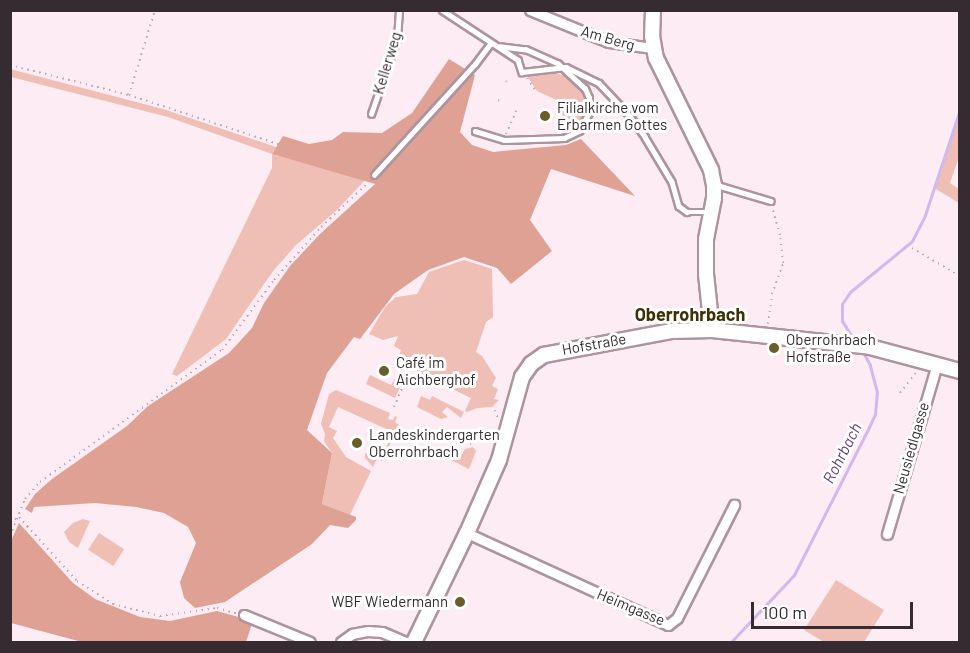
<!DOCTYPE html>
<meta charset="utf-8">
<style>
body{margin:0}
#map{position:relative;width:970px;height:653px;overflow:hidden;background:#fdecf3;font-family:Barlow,sans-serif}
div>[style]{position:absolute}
.green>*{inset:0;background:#efbeb5;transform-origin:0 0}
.forest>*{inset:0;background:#e0a195}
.stream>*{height:3px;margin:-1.5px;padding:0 1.5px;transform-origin:1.5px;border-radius:1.5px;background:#d1b9ee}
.path>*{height:2px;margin-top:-1px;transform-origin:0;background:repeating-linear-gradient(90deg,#bbacb3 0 1.5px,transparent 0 6px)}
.roads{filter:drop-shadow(2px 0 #ad949f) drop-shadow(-2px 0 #ad949f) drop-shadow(0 2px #ad949f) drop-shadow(0 -2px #ad949f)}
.service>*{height:4.5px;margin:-2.25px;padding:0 2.25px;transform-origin:2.25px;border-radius:2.25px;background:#fff}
.minor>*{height:9px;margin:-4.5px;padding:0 4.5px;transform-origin:4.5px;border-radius:4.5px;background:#fff}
.secondary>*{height:14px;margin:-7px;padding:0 7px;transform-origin:7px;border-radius:7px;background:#fff}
.dots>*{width:16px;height:16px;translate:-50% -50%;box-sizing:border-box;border:3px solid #fff;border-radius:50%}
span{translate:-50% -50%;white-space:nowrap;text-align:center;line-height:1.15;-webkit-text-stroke:6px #fff;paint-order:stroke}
.street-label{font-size:15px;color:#362b30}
.poi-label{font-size:15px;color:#362b30}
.left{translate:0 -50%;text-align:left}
.right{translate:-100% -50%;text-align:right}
.water-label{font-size:16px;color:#604080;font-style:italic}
.quarter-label{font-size:18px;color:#3c3207;font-weight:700}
.frame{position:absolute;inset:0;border:12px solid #362b30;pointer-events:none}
.scale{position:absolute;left:751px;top:602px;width:162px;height:27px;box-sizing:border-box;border:3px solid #362b30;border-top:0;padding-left:8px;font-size:18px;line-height:21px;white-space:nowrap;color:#362b30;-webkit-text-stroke:4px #fff;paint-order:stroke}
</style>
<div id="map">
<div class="green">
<i style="clip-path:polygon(10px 69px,163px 109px,276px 147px,272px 154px,365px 180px,338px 209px,296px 245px,273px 271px,226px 339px,177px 376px,172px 374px,272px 168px,272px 154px,168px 117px,11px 77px)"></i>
<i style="clip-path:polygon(551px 72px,567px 76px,581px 88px,587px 100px,583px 120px,579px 127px,568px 134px,561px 134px,561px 127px,566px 120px,559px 109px,561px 102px,537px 91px,527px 76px)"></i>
<i style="clip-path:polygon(959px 113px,959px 157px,950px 183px,959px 189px,959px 203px,934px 188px)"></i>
<i style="clip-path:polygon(464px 260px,492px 269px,493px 317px,486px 322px,476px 352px,482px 356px,496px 378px,492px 386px,498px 389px,494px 399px,499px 400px,492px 407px,477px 408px,467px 412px,465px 411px,471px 398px,396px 362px,401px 350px,394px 346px,398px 336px,383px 340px,369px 334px,385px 307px,396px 297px,417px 294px,429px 272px)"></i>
<i style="clip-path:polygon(370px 375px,391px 385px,395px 379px,402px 383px,395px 398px,366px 384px)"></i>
<i style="clip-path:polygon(336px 390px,390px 413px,388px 419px,393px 420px,395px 416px,397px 417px,395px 422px,399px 425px,382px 461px,377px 459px,373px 467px,365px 458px,365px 453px,372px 456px,375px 449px,384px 452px,393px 432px,338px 407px,329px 427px,337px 431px,333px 438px,346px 457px,371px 471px,350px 515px,322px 504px,332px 453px,324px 441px,325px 434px,321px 424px,329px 394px)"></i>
<i style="clip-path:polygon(421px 396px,430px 400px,432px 396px,464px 412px,461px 418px,447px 407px,442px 412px,448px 417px,441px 419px,417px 407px)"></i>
<i style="clip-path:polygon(440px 446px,461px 456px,465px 449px,473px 447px,476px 451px,469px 469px,437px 453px)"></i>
<i style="clip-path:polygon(83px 519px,90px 521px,78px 548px,69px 542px,64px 532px,73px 523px)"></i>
<i style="left:99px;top:533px;width:30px;height:20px;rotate:33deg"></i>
<i style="clip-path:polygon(836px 580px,884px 610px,864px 642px,824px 642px,804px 630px)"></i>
</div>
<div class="forest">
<i style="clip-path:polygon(449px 59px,475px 75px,460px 132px,472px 145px,493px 152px,566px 145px,581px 139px,635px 196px,551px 169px,530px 220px,552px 251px,511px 284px,497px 268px,464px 257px,428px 270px,394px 294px,360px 339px,354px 337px,327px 373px,307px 430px,332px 453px,322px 504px,356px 517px,356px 520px,348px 528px,330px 525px,312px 544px,225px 602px,195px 608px,184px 598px,180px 582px,196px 543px,188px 527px,164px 513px,136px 507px,95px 503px,34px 507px,32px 513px,25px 509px,35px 494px,52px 479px,127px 426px,148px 406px,229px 353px,252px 328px,264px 303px,290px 266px,320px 234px,375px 184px,272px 154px,283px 136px,309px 144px,332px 140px,343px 132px,382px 133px,412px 113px)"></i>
<i style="clip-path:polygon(19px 523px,73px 583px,95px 599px,140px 617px,170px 621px,217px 611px,253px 621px,246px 642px,82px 642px,11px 623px,10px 543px)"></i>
</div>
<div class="stream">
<i style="left:854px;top:340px;width:22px;rotate:-122deg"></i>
<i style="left:842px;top:321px;width:17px;rotate:-90deg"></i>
<i style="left:842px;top:304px;width:14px;rotate:-56deg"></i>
<i style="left:850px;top:292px;width:80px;rotate:-39.4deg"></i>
<i style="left:912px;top:241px;width:29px;rotate:-63deg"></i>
<i style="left:925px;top:215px;width:112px;rotate:-71.7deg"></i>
<i style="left:731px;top:642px;width:92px;rotate:-46.8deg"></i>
<i style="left:794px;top:575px;width:166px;rotate:-63.1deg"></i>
<i style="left:869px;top:427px;width:14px;rotate:-65deg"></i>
<i style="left:875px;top:414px;width:22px;rotate:-85deg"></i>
<i style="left:877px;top:392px;width:28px;rotate:-105deg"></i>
<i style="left:870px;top:365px;width:17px;rotate:-118deg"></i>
</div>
<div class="path">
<i style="left:10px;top:65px;width:123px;rotate:14.1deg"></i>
<i style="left:129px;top:95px;width:250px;rotate:18.2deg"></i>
<i style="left:527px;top:78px;width:14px;rotate:56deg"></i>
<i style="left:506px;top:81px;width:1px;rotate:45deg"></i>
<i style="left:129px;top:95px;width:89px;rotate:-73deg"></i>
<i style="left:498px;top:100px;width:2px;rotate:27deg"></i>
<i style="left:506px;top:134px;width:27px;rotate:-66deg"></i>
<i style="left:912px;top:248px;width:56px;rotate:30.3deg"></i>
<i style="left:768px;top:324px;width:30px;rotate:-82deg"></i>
<i style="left:772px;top:294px;width:33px;rotate:-70deg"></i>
<i style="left:783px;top:263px;width:28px;rotate:-96deg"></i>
<i style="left:780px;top:235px;width:29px;rotate:-106deg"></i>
<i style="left:900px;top:393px;width:28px;rotate:-52deg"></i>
<i style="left:394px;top:407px;width:25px;rotate:-67deg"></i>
<i style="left:495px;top:410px;width:9px;rotate:72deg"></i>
<i style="left:464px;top:443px;width:11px;rotate:5deg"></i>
<i style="left:435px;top:453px;width:22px;rotate:-66deg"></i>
<i style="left:10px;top:515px;width:9px;rotate:36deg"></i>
<i style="left:19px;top:517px;width:86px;rotate:47.8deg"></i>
<i style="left:77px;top:581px;width:43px;rotate:32.6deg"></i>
<i style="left:113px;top:604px;width:49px;rotate:14.3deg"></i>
<i style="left:160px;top:616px;width:58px;rotate:-8deg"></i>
<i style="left:217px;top:608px;width:20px;rotate:15deg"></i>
<i style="left:10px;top:536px;width:40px;rotate:-68deg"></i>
<i style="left:25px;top:499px;width:23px;rotate:-49deg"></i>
<i style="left:40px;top:482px;width:225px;rotate:-36deg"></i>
<i style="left:222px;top:350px;width:87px;rotate:-53.4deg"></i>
<i style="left:274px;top:280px;width:71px;rotate:-48.4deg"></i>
<i style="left:321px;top:227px;width:67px;rotate:-43.2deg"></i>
</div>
<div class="roads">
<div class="service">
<i style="left:442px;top:10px;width:91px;rotate:33.3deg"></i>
<i style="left:518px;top:60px;width:13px;rotate:72deg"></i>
<i style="left:522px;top:72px;width:44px;rotate:-6.5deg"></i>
<i style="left:566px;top:67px;width:37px;rotate:26deg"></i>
<i style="left:599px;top:83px;width:45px;rotate:46.8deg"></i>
<i style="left:630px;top:116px;width:26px;rotate:54deg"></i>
<i style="left:645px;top:137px;width:52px;rotate:59deg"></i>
<i style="left:672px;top:182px;width:25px;rotate:74deg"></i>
<i style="left:679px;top:206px;width:10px;rotate:37deg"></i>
<i style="left:687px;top:212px;width:22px"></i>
<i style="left:371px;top:114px;width:79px;rotate:-70.9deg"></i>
<i style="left:397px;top:39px;width:29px;rotate:-86deg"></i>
<i style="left:475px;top:131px;width:30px;rotate:17deg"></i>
<i style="left:504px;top:140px;width:60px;rotate:-1.9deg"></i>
<i style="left:564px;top:138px;width:17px;rotate:-25deg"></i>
<i style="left:579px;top:131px;width:21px;rotate:-61deg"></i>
<i style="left:589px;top:113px;width:15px;rotate:-90deg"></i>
<i style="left:589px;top:98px;width:10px;rotate:-114deg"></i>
<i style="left:585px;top:89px;width:37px;rotate:-137deg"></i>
<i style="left:558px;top:64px;width:35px;rotate:-156deg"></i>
<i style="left:526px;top:50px;width:26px;rotate:-173deg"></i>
<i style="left:374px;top:175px;width:150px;rotate:-47.7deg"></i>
<i style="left:475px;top:64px;width:26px;rotate:-53deg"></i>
<i style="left:717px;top:185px;width:56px;rotate:16.5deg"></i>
</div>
<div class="minor">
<i style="left:530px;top:10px;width:85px;rotate:22.1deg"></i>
<i style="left:609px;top:42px;width:44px;rotate:7.8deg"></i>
<i style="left:467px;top:533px;width:221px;rotate:24.6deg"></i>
<i style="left:668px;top:625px;width:11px;rotate:-38deg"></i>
<i style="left:677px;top:618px;width:127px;rotate:-63.2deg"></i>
<i style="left:887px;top:534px;width:177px;rotate:-73.6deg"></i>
<i style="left:244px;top:615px;width:71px;rotate:22.2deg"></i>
<i style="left:341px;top:642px;width:14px;rotate:-36deg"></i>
<i style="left:352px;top:634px;width:16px;rotate:-11deg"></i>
<i style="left:368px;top:631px;width:14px;rotate:4deg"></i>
<i style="left:382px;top:632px;width:26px;rotate:23deg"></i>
</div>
<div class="secondary">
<i style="left:653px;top:10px;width:26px;rotate:92deg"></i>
<i style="left:652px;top:36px;width:22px;rotate:80deg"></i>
<i style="left:656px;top:58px;width:125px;rotate:63.8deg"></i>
<i style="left:711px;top:170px;width:15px;rotate:79deg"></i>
<i style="left:714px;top:185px;width:13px;rotate:90deg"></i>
<i style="left:714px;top:198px;width:42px;rotate:101deg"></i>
<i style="left:706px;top:239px;width:35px;rotate:90deg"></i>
<i style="left:706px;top:274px;width:56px;rotate:83.9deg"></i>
<i style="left:414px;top:642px;width:121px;rotate:-64.1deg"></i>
<i style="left:467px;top:533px;width:80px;rotate:-66.3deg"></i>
<i style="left:499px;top:460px;width:86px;rotate:-74.5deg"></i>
<i style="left:522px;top:377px;width:16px;rotate:-55deg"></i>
<i style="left:531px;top:364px;width:16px;rotate:-35deg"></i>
<i style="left:544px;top:355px;width:129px;rotate:-10.7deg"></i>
<i style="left:671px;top:331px;width:41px;rotate:-1.4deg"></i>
<i style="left:712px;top:330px;width:159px;rotate:6.1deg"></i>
<i style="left:870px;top:347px;width:93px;rotate:14.9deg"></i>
</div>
</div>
<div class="dots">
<i style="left:545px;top:116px;background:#695d2a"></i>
<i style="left:774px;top:348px;background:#695d2a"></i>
<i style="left:384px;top:371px;background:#695d2a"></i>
<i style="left:357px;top:443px;background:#695d2a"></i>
<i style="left:460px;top:602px;background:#695d2a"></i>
</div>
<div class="street-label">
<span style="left:608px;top:38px;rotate:16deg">Am Berg</span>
<span style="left:387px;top:63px;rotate:-73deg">Kellerweg</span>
<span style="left:594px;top:344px;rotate:-10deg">Hofstraße</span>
<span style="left:911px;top:448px;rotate:-74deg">Neusiedlgasse</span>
<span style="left:631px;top:607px;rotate:23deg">Heimgasse</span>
</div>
<div class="poi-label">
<span class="left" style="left:557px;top:116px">Filialkirche vom<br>Erbarmen Gottes</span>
<span class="left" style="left:786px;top:348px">Oberrohrbach<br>Hofstraße</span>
<span class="left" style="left:396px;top:371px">Café im<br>Aichberghof</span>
<span class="left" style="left:369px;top:443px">Landeskindergarten<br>Oberrohrbach</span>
<span class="right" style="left:448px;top:602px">WBF Wiedermann</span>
</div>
<div class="water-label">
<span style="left:842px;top:453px;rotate:-63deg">Rohrbach</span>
</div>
<div class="quarter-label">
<span style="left:690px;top:314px">Oberrohrbach</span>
</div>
<div class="frame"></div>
<div class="scale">100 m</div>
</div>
